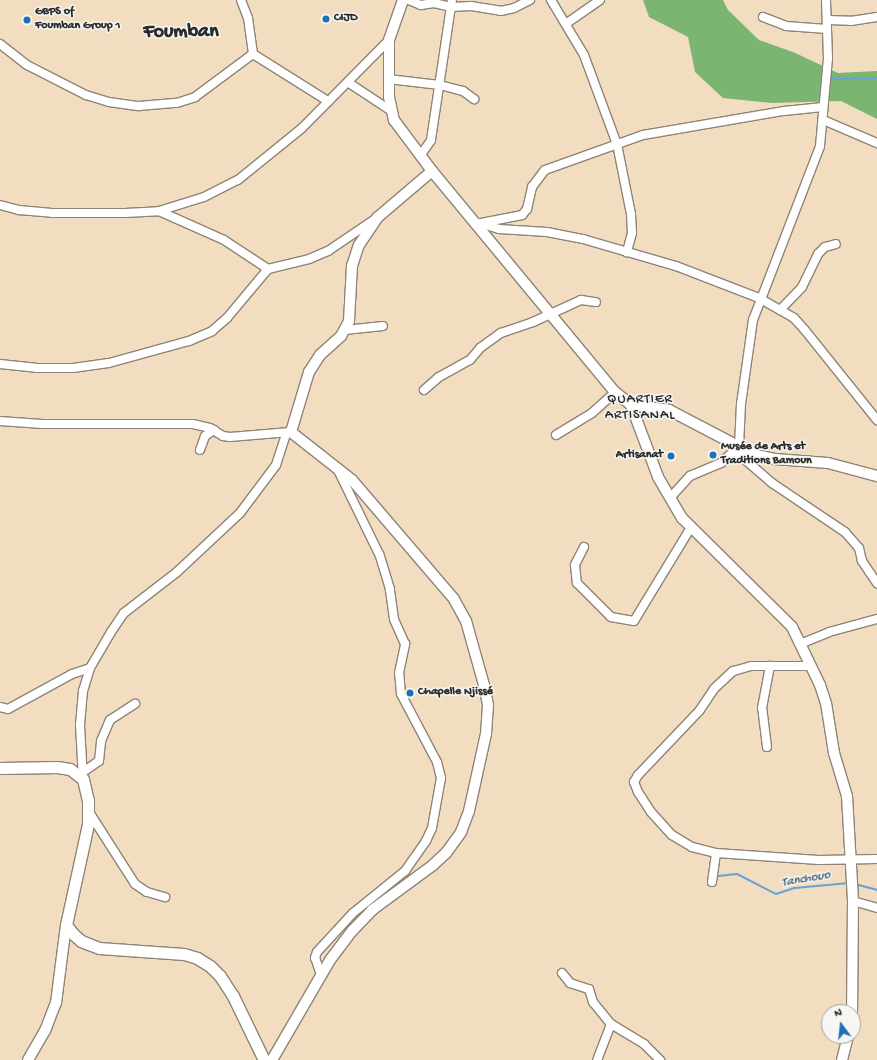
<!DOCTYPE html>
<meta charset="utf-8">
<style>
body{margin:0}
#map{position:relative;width:877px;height:1060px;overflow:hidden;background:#f2ddc0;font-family:"Gochi Hand",sans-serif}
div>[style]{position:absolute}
.forest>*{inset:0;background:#7cb572}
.stream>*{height:2px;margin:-1px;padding:0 1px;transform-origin:1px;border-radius:1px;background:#64a4d7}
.roads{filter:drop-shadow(1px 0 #8e8476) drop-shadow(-1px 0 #8e8476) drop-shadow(0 1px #8e8476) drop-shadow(0 -1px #8e8476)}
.minor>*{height:8px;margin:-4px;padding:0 4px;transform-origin:4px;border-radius:4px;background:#fff}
.tertiary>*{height:10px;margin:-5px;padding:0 5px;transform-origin:5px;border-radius:5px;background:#fff}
.secondary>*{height:11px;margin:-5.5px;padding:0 5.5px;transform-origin:5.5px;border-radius:5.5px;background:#fff}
.dots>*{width:11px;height:11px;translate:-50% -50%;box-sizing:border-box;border:2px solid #f6f6f2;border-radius:50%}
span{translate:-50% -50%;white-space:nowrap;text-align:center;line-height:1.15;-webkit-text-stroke:3px #f6f6f2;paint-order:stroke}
.poi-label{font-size:12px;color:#2b2b2b;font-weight:700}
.left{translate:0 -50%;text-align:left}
.right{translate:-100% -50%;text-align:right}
.water-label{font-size:13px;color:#425b70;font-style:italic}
.quarter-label{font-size:14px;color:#2b2b2b;letter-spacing:1px}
.town-label{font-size:20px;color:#2b2b2b;font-weight:700}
.north{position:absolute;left:821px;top:1004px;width:40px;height:40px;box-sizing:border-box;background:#f6f6f2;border:1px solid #a5a5a2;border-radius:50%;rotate:345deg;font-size:11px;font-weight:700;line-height:16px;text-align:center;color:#2b2b2b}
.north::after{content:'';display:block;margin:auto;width:14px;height:18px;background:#1f6fb2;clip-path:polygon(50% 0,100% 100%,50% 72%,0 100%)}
</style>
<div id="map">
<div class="forest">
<i style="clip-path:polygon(643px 0,723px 0,728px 10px,759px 40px,793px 52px,838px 73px,877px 71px,877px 119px,841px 101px,772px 103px,723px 98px,695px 72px,688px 37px,649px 17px)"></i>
</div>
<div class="stream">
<i style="left:830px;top:79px;width:47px;rotate:-1.2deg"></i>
<i style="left:718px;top:876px;width:19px;rotate:-6deg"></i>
<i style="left:737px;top:874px;width:44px;rotate:27.1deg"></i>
<i style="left:776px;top:894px;width:20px;rotate:-18deg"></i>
<i style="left:795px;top:888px;width:54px;rotate:-5.3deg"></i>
<i style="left:855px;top:884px;width:23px;rotate:15deg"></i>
</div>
<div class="roads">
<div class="minor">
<i style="left:241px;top:0;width:19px;rotate:69deg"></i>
<i style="left:248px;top:18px;width:36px;rotate:82deg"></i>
<i style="left:253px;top:54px;width:89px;rotate:32.1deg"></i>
<i style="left:409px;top:0;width:13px;rotate:23deg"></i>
<i style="left:421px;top:5px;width:13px;rotate:-9deg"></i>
<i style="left:434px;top:3px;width:18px;rotate:13deg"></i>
<i style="left:452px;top:7px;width:19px;rotate:-3deg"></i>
<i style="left:471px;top:6px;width:30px;rotate:9deg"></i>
<i style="left:501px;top:11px;width:13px;rotate:-13deg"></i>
<i style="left:514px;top:8px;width:18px;rotate:-27deg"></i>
<i style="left:551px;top:0;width:64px;rotate:59deg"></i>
<i style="left:584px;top:55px;width:95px;rotate:69.7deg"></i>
<i style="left:617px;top:144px;width:71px;rotate:78.7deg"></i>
<i style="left:631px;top:214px;width:19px;rotate:87deg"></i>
<i style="left:632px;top:233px;width:20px;rotate:105deg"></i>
<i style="left:763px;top:17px;width:25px;rotate:21deg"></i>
<i style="left:786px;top:26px;width:41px;rotate:4.2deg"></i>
<i style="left:827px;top:20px;width:24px;rotate:2deg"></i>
<i style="left:851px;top:21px;width:26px;rotate:-9deg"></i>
<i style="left:567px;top:23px;width:40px;rotate:-34.9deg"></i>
<i style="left:0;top:44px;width:34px;rotate:38deg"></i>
<i style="left:27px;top:65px;width:66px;rotate:27deg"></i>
<i style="left:86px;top:95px;width:24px;rotate:17deg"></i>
<i style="left:109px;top:102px;width:30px;rotate:8deg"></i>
<i style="left:139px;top:106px;width:38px;rotate:-5deg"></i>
<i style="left:177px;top:103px;width:19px;rotate:-18deg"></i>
<i style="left:195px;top:97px;width:72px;rotate:-36.6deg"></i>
<i style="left:388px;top:79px;width:52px;rotate:6.6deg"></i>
<i style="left:440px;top:85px;width:24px;rotate:15deg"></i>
<i style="left:463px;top:91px;width:14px;rotate:36deg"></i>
<i style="left:349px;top:83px;width:49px;rotate:33.4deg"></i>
<i style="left:823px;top:120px;width:59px;rotate:23.1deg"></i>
<i style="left:420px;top:156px;width:19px;rotate:-55deg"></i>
<i style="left:431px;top:140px;width:142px;rotate:-81.5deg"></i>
<i style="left:0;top:205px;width:20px;rotate:15deg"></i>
<i style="left:19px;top:210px;width:33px;rotate:5deg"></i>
<i style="left:52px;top:213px;width:73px"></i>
<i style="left:125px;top:213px;width:34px;rotate:-3deg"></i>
<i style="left:159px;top:211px;width:47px;rotate:-17.3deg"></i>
<i style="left:204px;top:197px;width:38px;rotate:-27deg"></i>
<i style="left:238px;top:180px;width:82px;rotate:-39.1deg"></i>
<i style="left:302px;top:128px;width:124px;rotate:-45.3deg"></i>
<i style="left:159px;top:211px;width:71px;rotate:24deg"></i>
<i style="left:224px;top:240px;width:53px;rotate:33.4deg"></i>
<i style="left:475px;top:222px;width:25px;rotate:16deg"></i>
<i style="left:499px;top:229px;width:48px;rotate:3.6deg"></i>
<i style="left:547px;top:232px;width:37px;rotate:11deg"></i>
<i style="left:583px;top:239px;width:97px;rotate:16.2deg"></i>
<i style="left:676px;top:266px;width:89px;rotate:21.1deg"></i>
<i style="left:759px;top:298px;width:40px;rotate:29.7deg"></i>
<i style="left:794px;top:318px;width:15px;rotate:48deg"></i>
<i style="left:804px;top:329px;width:117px;rotate:51.3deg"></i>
<i style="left:481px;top:223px;width:42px;rotate:-11deg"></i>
<i style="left:522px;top:215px;width:8px;rotate:-50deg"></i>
<i style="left:527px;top:209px;width:23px;rotate:-77deg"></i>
<i style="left:532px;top:187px;width:21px;rotate:-53deg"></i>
<i style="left:545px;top:170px;width:104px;rotate:-19.7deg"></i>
<i style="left:643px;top:135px;width:143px;rotate:-9.7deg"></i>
<i style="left:784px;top:111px;width:39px;rotate:-6deg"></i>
<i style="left:780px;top:310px;width:32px;rotate:-46deg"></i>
<i style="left:802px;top:287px;width:37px;rotate:-64deg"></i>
<i style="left:818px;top:254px;width:10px;rotate:-45deg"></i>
<i style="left:825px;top:247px;width:11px;rotate:-15deg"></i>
<i style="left:345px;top:330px;width:38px;rotate:-6deg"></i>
<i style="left:0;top:364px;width:36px;rotate:6deg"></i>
<i style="left:36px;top:368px;width:37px"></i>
<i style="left:73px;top:368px;width:36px;rotate:-8deg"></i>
<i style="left:109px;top:363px;width:83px;rotate:-15.4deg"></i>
<i style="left:189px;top:341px;width:25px;rotate:-23deg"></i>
<i style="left:212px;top:331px;width:20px;rotate:-41deg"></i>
<i style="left:227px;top:318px;width:64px;rotate:-50.1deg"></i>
<i style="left:268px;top:269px;width:42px;rotate:-13.7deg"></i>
<i style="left:309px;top:259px;width:21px;rotate:-23deg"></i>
<i style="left:328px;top:251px;width:57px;rotate:-34.2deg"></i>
<i style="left:424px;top:390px;width:20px;rotate:-41deg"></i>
<i style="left:439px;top:377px;width:35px;rotate:-29deg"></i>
<i style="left:470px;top:360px;width:16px;rotate:-50deg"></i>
<i style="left:480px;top:348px;width:26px;rotate:-36deg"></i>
<i style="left:501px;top:333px;width:34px;rotate:-19deg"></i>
<i style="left:533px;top:322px;width:53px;rotate:-24.6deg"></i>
<i style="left:581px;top:300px;width:15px;rotate:8deg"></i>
<i style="left:0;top:421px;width:42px;rotate:4.1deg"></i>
<i style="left:42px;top:424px;width:151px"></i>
<i style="left:193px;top:424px;width:17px;rotate:13deg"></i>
<i style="left:210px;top:428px;width:15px;rotate:32deg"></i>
<i style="left:223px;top:436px;width:7px;rotate:8deg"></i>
<i style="left:230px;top:437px;width:60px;rotate:-4.8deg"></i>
<i style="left:556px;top:435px;width:42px;rotate:-31.4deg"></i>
<i style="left:592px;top:413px;width:31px;rotate:-42deg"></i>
<i style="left:200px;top:450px;width:15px;rotate:-70deg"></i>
<i style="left:205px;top:436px;width:11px;rotate:-34deg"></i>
<i style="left:736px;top:452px;width:48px;rotate:40.7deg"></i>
<i style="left:772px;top:483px;width:88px;rotate:33.9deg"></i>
<i style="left:845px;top:532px;width:21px;rotate:49deg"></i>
<i style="left:859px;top:548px;width:13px;rotate:77deg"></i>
<i style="left:862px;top:561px;width:27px;rotate:56deg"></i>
<i style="left:670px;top:498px;width:30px;rotate:-48deg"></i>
<i style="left:690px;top:476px;width:34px;rotate:-23deg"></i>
<i style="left:721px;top:463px;width:25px;rotate:-43deg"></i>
<i style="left:739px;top:446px;width:42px;rotate:-87.3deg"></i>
<i style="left:741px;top:404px;width:85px;rotate:-81.9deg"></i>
<i style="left:753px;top:320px;width:186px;rotate:-68.9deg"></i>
<i style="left:820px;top:146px;width:88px;rotate:-84.8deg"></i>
<i style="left:828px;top:58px;width:58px;rotate:-92deg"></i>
<i style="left:584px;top:547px;width:20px;rotate:117deg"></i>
<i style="left:575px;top:565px;width:18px;rotate:84deg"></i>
<i style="left:577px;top:583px;width:48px;rotate:45deg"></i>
<i style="left:611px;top:617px;width:23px;rotate:10deg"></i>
<i style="left:634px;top:621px;width:108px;rotate:-58.7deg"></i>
<i style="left:800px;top:644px;width:31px;rotate:-22deg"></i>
<i style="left:829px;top:632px;width:50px;rotate:-15.2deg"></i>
<i style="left:810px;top:666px;width:59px;rotate:180deg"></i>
<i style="left:751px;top:666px;width:19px;rotate:164deg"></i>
<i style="left:733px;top:671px;width:26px;rotate:137deg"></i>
<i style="left:714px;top:689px;width:25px;rotate:124deg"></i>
<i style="left:700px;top:710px;width:90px;rotate:133.6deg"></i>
<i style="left:638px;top:775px;width:8px;rotate:120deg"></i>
<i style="left:634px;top:782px;width:11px;rotate:68deg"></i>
<i style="left:638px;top:792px;width:24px;rotate:57deg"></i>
<i style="left:651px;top:812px;width:31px;rotate:48deg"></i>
<i style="left:672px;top:835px;width:23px;rotate:31deg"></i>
<i style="left:692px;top:847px;width:25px;rotate:14deg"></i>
<i style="left:716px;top:853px;width:103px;rotate:3.9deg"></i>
<i style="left:819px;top:860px;width:58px;rotate:-1deg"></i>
<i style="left:0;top:707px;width:8px;rotate:14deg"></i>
<i style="left:8px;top:709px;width:73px;rotate:-28.7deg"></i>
<i style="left:72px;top:674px;width:19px;rotate:-18deg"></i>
<i style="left:767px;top:747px;width:39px;rotate:-97deg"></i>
<i style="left:762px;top:708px;width:43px;rotate:-79.2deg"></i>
<i style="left:83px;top:772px;width:19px;rotate:-35deg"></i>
<i style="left:99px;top:761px;width:20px;rotate:-84deg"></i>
<i style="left:101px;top:741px;width:23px;rotate:-67deg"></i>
<i style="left:110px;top:720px;width:30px;rotate:-33deg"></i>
<i style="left:83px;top:779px;width:54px;rotate:-93.2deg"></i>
<i style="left:80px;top:725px;width:34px;rotate:-85deg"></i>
<i style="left:83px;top:691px;width:24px;rotate:-73deg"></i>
<i style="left:90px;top:668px;width:42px;rotate:-59.7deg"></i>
<i style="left:111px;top:632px;width:23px;rotate:-56deg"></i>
<i style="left:124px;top:613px;width:67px;rotate:-37.7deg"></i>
<i style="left:177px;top:572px;width:86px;rotate:-43.1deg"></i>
<i style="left:240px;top:513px;width:60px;rotate:-53.1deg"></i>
<i style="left:276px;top:465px;width:33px;rotate:-72deg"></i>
<i style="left:89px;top:812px;width:85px;rotate:57.4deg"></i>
<i style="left:135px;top:884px;width:14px;rotate:34deg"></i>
<i style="left:147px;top:892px;width:19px;rotate:16deg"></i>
<i style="left:712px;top:882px;width:29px;rotate:-82deg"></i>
<i style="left:853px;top:901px;width:25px;rotate:16deg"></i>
<i style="left:562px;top:973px;width:13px;rotate:51deg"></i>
<i style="left:570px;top:983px;width:20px;rotate:18deg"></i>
<i style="left:589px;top:989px;width:14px;rotate:73deg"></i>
<i style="left:593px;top:1002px;width:28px;rotate:51deg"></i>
<i style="left:611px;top:1024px;width:39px;rotate:111deg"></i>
<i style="left:321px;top:975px;width:18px;rotate:-109deg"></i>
<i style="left:315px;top:958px;width:6px;rotate:-72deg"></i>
<i style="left:317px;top:952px;width:53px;rotate:-47.3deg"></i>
<i style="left:353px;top:913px;width:67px;rotate:-38.9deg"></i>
<i style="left:405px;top:871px;width:37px;rotate:-55deg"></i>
<i style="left:426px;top:841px;width:14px;rotate:-65deg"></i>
<i style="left:432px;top:828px;width:51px;rotate:-79.8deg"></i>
<i style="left:441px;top:778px;width:16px;rotate:-104deg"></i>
<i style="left:437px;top:762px;width:77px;rotate:-117.9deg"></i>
<i style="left:401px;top:694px;width:21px;rotate:-95deg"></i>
<i style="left:399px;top:673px;width:30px;rotate:-78deg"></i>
<i style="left:405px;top:644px;width:27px;rotate:-114deg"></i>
<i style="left:394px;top:619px;width:30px;rotate:-98deg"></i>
<i style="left:390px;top:589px;width:37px;rotate:-107deg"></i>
<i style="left:379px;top:554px;width:93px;rotate:-116deg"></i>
<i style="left:611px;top:1024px;width:39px;rotate:31deg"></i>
<i style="left:644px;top:1044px;width:23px;rotate:45deg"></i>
</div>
<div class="tertiary">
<i style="left:403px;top:0;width:42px;rotate:109.3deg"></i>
<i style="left:389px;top:40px;width:57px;rotate:90deg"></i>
<i style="left:389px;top:97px;width:24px;rotate:78deg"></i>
<i style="left:394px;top:120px;width:64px;rotate:53.3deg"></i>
<i style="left:432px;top:171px;width:287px;rotate:50.4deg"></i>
<i style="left:615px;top:392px;width:21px;rotate:39deg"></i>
<i style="left:631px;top:405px;width:38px;rotate:7deg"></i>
<i style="left:669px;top:410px;width:95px;rotate:27.6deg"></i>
<i style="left:753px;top:454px;width:23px;rotate:13deg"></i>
<i style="left:775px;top:459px;width:53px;rotate:4.3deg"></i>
<i style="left:828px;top:463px;width:51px;rotate:14.9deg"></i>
<i style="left:631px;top:405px;width:77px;rotate:69.4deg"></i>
<i style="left:658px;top:477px;width:48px;rotate:59.7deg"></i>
<i style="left:682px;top:518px;width:155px;rotate:44.7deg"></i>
<i style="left:792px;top:627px;width:64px;rotate:64.2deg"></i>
<i style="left:820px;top:685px;width:19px;rotate:72deg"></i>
<i style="left:826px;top:703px;width:51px;rotate:80.9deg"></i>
<i style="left:834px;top:753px;width:45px;rotate:73.2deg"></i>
<i style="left:847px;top:796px;width:105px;rotate:86.7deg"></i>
<i style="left:853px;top:901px;width:111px;rotate:90.5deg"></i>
<i style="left:28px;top:1060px;width:34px;rotate:-60deg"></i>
<i style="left:45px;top:1031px;width:30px;rotate:-69deg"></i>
<i style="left:56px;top:1003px;width:79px;rotate:-82.7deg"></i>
<i style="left:272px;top:1060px;width:116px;rotate:-59.9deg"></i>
<i style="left:330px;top:960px;width:38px;rotate:-53deg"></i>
<i style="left:353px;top:930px;width:28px;rotate:-46deg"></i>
<i style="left:372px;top:910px;width:76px;rotate:-36.4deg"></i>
<i style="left:433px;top:865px;width:18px;rotate:-43deg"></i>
<i style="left:446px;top:853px;width:26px;rotate:-54deg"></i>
<i style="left:461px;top:832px;width:22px;rotate:-69deg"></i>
<i style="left:469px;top:811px;width:79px;rotate:-77.6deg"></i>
<i style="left:486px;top:734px;width:29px;rotate:-86deg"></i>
<i style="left:488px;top:705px;width:20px;rotate:-101deg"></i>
<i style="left:484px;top:685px;width:66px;rotate:-105.7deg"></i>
<i style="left:466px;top:621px;width:25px;rotate:-119deg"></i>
<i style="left:454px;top:599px;width:157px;rotate:-130.6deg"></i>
<i style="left:352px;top:480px;width:78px;rotate:-141.8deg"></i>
<i style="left:291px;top:432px;width:63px;rotate:-73.3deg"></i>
<i style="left:309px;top:372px;width:20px;rotate:-57deg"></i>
<i style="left:320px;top:355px;width:28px;rotate:-42deg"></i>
<i style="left:341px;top:336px;width:17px;rotate:-62deg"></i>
<i style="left:349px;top:321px;width:55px;rotate:-86.9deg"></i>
<i style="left:352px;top:266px;width:22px;rotate:-72deg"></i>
<i style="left:359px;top:245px;width:34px;rotate:-56deg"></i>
<i style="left:378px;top:217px;width:71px;rotate:-40.4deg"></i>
<i style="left:842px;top:1060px;width:25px;rotate:-76deg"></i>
</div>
<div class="secondary">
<i style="left:0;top:768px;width:57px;rotate:-1deg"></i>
<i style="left:57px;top:767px;width:13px;rotate:9deg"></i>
<i style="left:70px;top:769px;width:16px;rotate:38deg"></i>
<i style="left:83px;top:779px;width:22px;rotate:77deg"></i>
<i style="left:88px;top:800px;width:24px;rotate:90deg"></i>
<i style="left:88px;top:824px;width:103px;rotate:102.3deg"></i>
<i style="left:66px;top:925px;width:11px;rotate:52deg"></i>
<i style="left:73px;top:934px;width:11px;rotate:41deg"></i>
<i style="left:81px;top:941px;width:19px;rotate:21deg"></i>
<i style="left:99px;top:948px;width:85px;rotate:4deg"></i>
<i style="left:184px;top:954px;width:14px;rotate:17deg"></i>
<i style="left:197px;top:958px;width:15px;rotate:32deg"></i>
<i style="left:210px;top:966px;width:14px;rotate:45deg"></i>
<i style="left:220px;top:976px;width:24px;rotate:57deg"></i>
<i style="left:233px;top:996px;width:71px;rotate:64.2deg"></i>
</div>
</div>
<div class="dots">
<i style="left:326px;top:19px;background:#1f6fb2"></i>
<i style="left:27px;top:20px;background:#1f6fb2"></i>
<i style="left:713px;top:455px;background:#1f6fb2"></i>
<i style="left:671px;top:456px;background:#1f6fb2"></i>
<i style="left:410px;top:693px;background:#1f6fb2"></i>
</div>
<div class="poi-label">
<span class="left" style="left:35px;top:20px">GBPS of<br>Foumban Group 1</span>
<span class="left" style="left:334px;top:19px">CIJD</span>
<span class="left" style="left:721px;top:455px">Musée de Arts et<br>Traditions Bamoun</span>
<span class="right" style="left:663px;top:456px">Artisanat</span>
<span class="left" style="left:418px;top:693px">Chapelle Njissé</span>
</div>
<div class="water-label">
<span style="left:806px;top:880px;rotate:-10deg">Tanchouo</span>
</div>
<div class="quarter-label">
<span style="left:640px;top:408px">QUARTIER<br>ARTISANAL</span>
</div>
<div class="town-label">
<span style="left:181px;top:32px">Foumban</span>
</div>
<div class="north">N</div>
</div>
